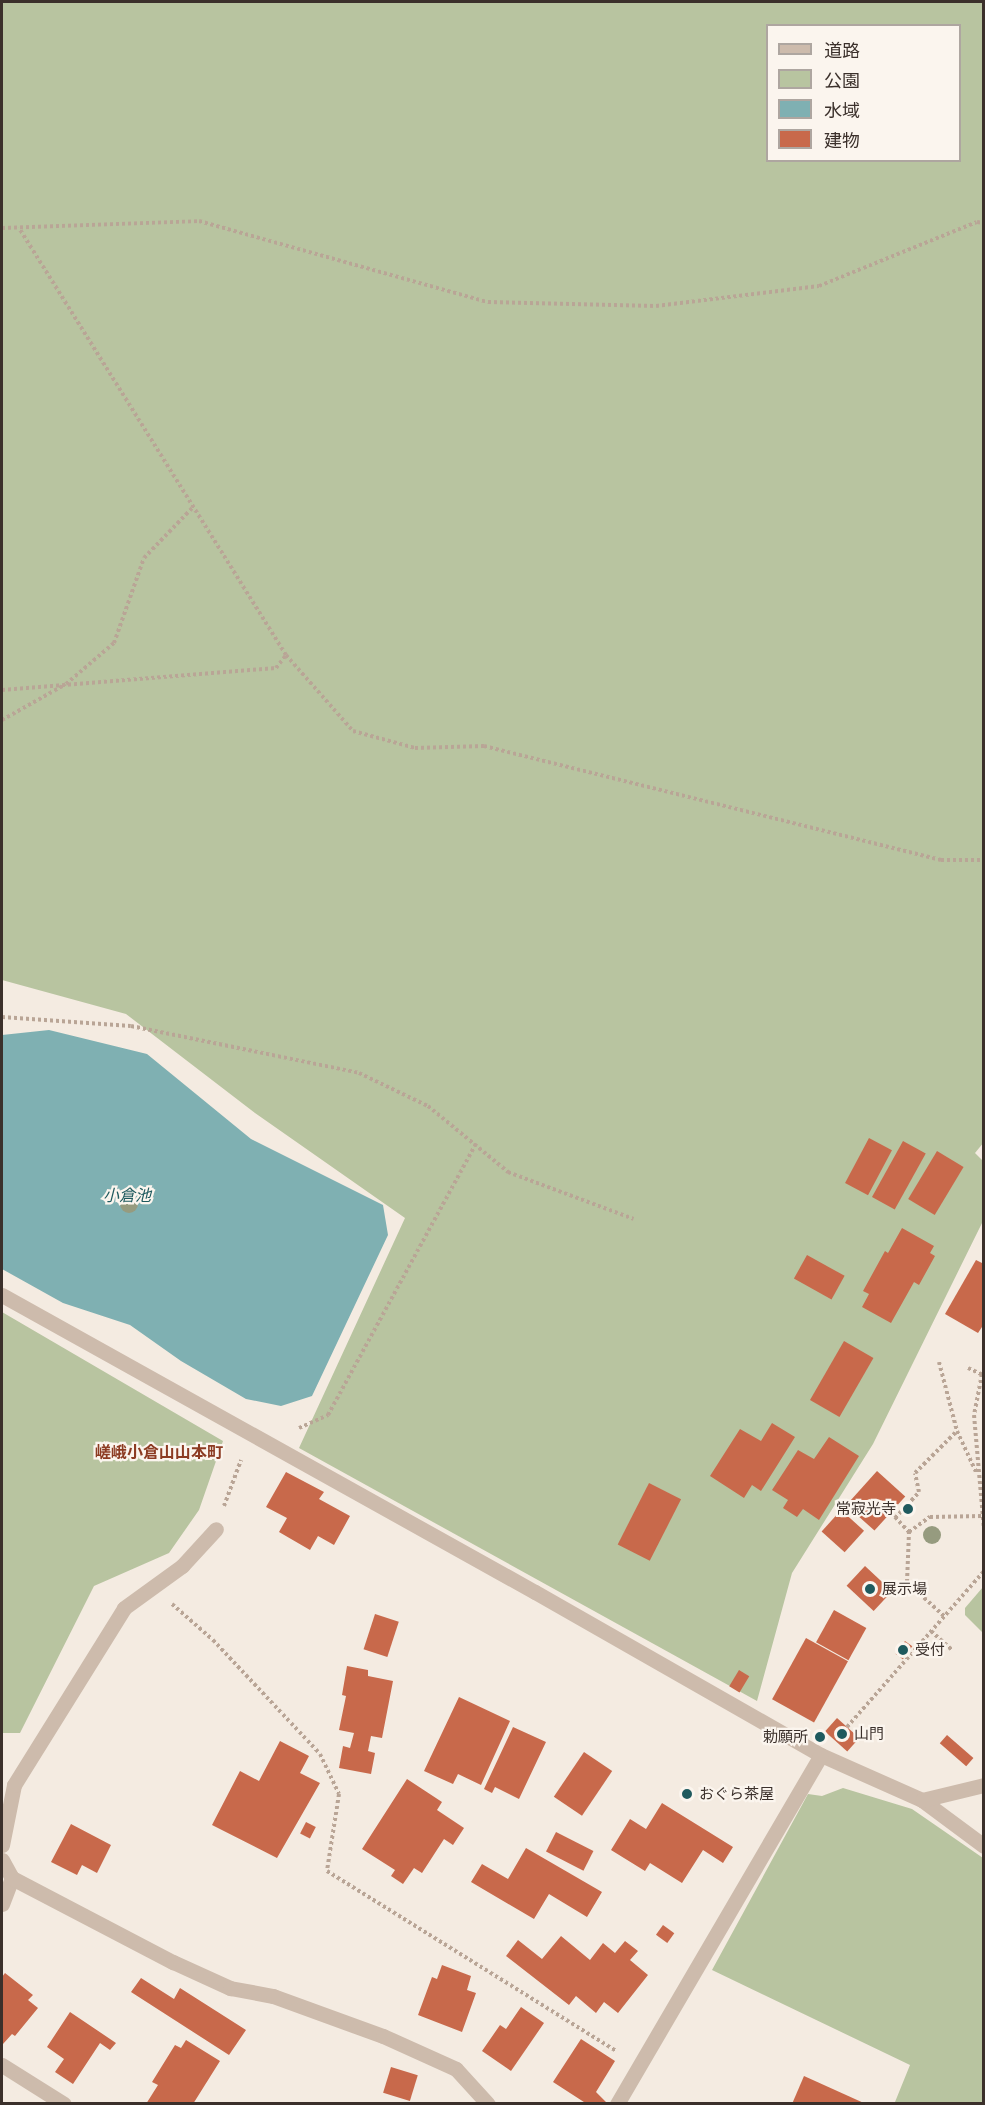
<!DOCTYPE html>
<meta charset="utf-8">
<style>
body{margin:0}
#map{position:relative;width:985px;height:2105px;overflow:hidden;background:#f4ebe1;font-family:Mulish,"Noto Sans JP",sans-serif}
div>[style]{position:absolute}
.green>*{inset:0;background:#b8c4a0}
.water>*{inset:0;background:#7fb0b2}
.building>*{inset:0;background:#c8694b;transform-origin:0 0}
.path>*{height:4px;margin-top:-2px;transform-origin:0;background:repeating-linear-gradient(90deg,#b9a596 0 3px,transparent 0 6px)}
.lane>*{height:15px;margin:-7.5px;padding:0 7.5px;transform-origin:7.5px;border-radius:7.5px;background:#cdbbac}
.street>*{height:15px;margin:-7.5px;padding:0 7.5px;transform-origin:7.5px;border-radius:7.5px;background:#cdbbac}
.trees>*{width:18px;height:18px;margin:-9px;border-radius:50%;background:#969b7f}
.dots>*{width:16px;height:16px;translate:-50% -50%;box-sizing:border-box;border:3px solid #fbf5ee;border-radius:50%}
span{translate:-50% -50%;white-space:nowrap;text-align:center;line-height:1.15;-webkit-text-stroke:4.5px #fbf5ee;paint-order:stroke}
.poi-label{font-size:15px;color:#3b302b}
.right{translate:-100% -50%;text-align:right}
.left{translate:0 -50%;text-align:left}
.water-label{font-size:16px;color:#1f5a5e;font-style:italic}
.neighbourhood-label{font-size:16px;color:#8c3b22;font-weight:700}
.frame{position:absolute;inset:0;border:3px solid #3b302b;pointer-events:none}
.legend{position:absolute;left:766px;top:24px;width:195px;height:138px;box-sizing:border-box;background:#fbf5ee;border:2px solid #aea6a0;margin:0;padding:8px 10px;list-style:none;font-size:18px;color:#3b302b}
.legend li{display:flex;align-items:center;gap:12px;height:30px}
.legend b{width:30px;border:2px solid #aea6a0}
</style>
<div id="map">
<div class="green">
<i style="clip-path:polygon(evenodd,2px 2px,983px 2px,984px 1142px,975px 1153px,983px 1161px,983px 1221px,873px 1444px,792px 1573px,757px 1701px,299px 1448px,405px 1218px,255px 1113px,126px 1014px,2px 980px,2px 2px,768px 26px,960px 26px,960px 160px,768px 160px,768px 26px)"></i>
<i style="clip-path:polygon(2px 1312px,223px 1441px,199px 1510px,169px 1553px,94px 1586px,20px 1733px,2px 1733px)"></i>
<i style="clip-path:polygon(983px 1587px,983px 1633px,965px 1615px,965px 1608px)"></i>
<i style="clip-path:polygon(843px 1788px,912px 1809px,983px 1858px,983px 2103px,897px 2103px,895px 2102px,910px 2065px,712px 1970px,808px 1794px,822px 1796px)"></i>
</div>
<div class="water">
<i style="clip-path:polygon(49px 1030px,147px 1054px,251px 1139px,383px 1205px,388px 1235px,312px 1396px,281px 1406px,246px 1399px,181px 1361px,130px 1325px,63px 1303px,2px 1269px,2px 1035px)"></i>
</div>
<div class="building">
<i style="left:869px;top:1138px;width:26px;height:51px;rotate:28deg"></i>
<i style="left:903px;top:1141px;width:26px;height:64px;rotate:29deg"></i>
<i style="left:937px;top:1151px;width:31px;height:56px;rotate:31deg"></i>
<i style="clip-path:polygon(902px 1228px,934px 1246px,930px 1253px,935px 1256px,919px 1285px,914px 1282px,891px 1323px,862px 1307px,869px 1294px,863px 1291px,885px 1251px,888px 1253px)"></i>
<i style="left:807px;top:1255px;width:43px;height:27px;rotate:29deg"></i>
<i style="clip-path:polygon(976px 1260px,984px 1264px,984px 1324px,978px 1333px,945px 1314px)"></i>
<i style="left:844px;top:1341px;width:34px;height:68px;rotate:30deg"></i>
<i style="clip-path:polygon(772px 1423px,795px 1437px,761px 1491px,752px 1485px,744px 1498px,710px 1476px,740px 1429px,761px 1441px)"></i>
<i style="clip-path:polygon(829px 1437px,859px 1456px,819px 1520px,803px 1509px,797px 1517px,783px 1508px,788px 1500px,772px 1490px,798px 1450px,814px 1459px)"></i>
<i style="left:877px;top:1471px;width:38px;height:46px;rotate:42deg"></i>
<i style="clip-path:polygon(286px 1472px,324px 1492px,319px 1499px,350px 1516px,334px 1545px,318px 1536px,310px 1550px,279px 1532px,287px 1518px,266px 1507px)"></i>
<i style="left:649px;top:1483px;width:36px;height:69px;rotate:27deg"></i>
<i style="left:841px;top:1510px;width:31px;height:29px;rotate:42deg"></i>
<i style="left:865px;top:1566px;width:37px;height:27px;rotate:43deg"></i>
<i style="left:834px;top:1610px;width:37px;height:37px;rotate:29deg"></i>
<i style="left:375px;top:1614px;width:25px;height:37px;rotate:18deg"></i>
<i style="left:806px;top:1638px;width:48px;height:70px;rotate:29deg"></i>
<i style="left:905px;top:1641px;width:9px;height:16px;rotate:36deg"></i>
<i style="clip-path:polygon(347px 1666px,368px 1670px,368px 1676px,393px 1681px,382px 1738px,371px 1736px,368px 1751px,375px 1753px,371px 1774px,339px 1768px,343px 1746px,350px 1748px,354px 1733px,339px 1730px,346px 1696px,342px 1695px)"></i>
<i style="left:739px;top:1670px;width:12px;height:19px;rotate:31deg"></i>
<i style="clip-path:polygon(459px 1697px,510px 1721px,481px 1785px,458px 1774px,453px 1784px,424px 1771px)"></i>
<i style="left:837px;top:1718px;width:30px;height:18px;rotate:42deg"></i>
<i style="clip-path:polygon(513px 1727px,546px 1742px,519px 1799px,495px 1787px,492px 1793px,484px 1789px)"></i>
<i style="left:947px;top:1735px;width:35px;height:11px;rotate:41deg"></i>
<i style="clip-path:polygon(280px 1741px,309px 1756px,300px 1773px,320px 1783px,277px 1858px,212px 1825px,240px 1771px,259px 1781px)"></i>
<i style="left:584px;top:1752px;width:34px;height:54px;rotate:34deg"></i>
<i style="clip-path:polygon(407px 1779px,442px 1802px,437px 1810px,464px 1828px,453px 1845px,444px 1839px,422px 1873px,414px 1868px,403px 1884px,391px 1876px,395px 1870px,362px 1849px)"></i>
<i style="clip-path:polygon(662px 1803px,733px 1847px,723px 1863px,703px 1850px,682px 1883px,650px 1863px,645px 1871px,611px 1850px,630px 1819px,646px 1829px)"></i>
<i style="left:306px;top:1822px;width:11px;height:13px;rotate:27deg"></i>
<i style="clip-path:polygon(71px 1824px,111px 1845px,97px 1873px,82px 1865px,77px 1875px,51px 1862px)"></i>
<i style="left:556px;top:1832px;width:42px;height:22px;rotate:27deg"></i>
<i style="clip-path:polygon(526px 1848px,602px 1892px,587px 1917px,549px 1894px,534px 1919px,471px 1882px,482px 1864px,508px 1879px)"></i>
<i style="left:663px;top:1925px;width:14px;height:12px;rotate:36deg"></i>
<i style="clip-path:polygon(561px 1936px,590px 1960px,603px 1943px,615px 1953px,625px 1941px,638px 1951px,630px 1960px,648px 1975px,618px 2013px,604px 2002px,596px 2013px,576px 1996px,569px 2005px,506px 1956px,518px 1940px,542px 1959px)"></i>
<i style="clip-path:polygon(442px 1965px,471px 1976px,467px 1990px,476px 1993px,462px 2032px,418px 2015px,432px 1977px,437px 1979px)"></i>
<i style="clip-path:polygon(5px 1973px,33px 1995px,28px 2000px,38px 2008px,15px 2036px,12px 2034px,3px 2044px,2px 1977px)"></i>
<i style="clip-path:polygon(141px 1978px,174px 1999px,180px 1988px,246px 2030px,229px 2055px,131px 1992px)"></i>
<i style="clip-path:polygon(521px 2007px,544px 2023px,511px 2071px,482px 2051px,500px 2025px,506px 2029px)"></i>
<i style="clip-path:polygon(70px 2012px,116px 2043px,110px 2050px,100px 2043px,73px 2084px,55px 2072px,64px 2059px,47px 2047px)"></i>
<i style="clip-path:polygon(581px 2039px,615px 2061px,596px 2092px,606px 2102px,604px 2104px,587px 2104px,553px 2082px)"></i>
<i style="clip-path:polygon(186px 2040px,220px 2061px,193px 2104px,146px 2104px,158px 2085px,152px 2082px,175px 2045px,181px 2048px)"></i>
<i style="left:391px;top:2067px;width:28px;height:27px;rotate:17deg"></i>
<i style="clip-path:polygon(804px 2076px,866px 2104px,792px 2104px)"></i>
</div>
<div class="path">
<i style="left:2px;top:228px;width:197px;rotate:-2deg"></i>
<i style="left:199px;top:221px;width:300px;rotate:15.7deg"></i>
<i style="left:488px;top:302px;width:168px;rotate:1.4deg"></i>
<i style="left:656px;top:306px;width:164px;rotate:-7deg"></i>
<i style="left:819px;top:286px;width:170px;rotate:-22.1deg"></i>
<i style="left:977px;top:222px;width:7px;rotate:8deg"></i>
<i style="left:286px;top:655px;width:101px;rotate:48.6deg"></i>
<i style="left:353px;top:731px;width:64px;rotate:15.3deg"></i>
<i style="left:415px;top:748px;width:69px;rotate:-1.7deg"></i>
<i style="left:484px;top:746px;width:471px;rotate:14deg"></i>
<i style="left:941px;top:860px;width:43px"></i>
<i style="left:2px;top:690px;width:275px;rotate:-4.6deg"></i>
<i style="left:276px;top:668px;width:16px;rotate:-52deg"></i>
<i style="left:286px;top:655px;width:504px;rotate:-122.02deg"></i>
<i style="left:2px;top:720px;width:73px;rotate:-29.4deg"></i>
<i style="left:66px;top:684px;width:63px;rotate:-40.5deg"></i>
<i style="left:114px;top:643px;width:90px;rotate:-70.6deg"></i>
<i style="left:144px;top:558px;width:71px;rotate:-46.1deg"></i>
<i style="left:2px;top:1017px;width:129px;rotate:4deg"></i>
<i style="left:131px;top:1026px;width:233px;rotate:11.6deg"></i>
<i style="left:359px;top:1073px;width:76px;rotate:25.6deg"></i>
<i style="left:428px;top:1106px;width:104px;rotate:39.5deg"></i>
<i style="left:508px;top:1172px;width:134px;rotate:20.5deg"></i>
<i style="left:939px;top:1362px;width:71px;rotate:75.4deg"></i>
<i style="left:957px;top:1431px;width:47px;rotate:65.1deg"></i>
<i style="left:968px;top:1368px;width:17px;rotate:25deg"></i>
<i style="left:982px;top:1374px;width:42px;rotate:101deg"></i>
<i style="left:974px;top:1415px;width:115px;rotate:85deg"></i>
<i style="left:299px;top:1428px;width:32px;rotate:-24deg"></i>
<i style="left:328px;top:1415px;width:309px;rotate:-61.4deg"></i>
<i style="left:224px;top:1506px;width:49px;rotate:-69.7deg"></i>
<i style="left:895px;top:1517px;width:21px;rotate:47deg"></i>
<i style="left:895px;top:1518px;width:35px;rotate:-47deg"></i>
<i style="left:919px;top:1492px;width:19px;rotate:-102deg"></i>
<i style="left:915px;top:1473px;width:59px;rotate:-45deg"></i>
<i style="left:172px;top:1604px;width:55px;rotate:41.3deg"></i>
<i style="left:213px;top:1640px;width:156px;rotate:46.8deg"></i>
<i style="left:320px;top:1754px;width:44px;rotate:64.6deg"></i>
<i style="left:339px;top:1794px;width:78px;rotate:98.9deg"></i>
<i style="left:327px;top:1871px;width:340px;rotate:31.9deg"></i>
<i style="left:944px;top:1616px;width:50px;rotate:-137.4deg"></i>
<i style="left:907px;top:1582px;width:50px;rotate:-87.7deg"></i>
<i style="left:909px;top:1532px;width:26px;rotate:-36deg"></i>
<i style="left:930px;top:1517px;width:52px;rotate:-1.1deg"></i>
<i style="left:931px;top:1631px;width:28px;rotate:42deg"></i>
<i style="left:847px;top:1727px;width:208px;rotate:-48.7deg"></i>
</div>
<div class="lane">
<i style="left:2px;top:1295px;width:610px;rotate:29.13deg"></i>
<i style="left:535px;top:1592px;width:329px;rotate:29.7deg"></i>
<i style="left:821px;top:1755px;width:111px;rotate:24deg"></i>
<i style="left:922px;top:1800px;width:77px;rotate:36.6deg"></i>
<i style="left:922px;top:1800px;width:64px;rotate:-13.6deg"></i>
<i style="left:2px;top:1904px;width:28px;rotate:-69deg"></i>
<i style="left:2px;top:2065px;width:73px;rotate:32.2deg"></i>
</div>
<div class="street">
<i style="left:2px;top:1845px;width:61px;rotate:-78.7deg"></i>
<i style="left:14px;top:1785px;width:208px;rotate:-58.1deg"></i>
<i style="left:124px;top:1608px;width:72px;rotate:-35.9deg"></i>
<i style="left:182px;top:1566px;width:50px;rotate:-47.4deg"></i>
<i style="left:2px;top:1860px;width:21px;rotate:61deg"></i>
<i style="left:12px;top:1878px;width:182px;rotate:27.6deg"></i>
<i style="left:173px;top:1962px;width:63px;rotate:24.5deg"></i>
<i style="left:230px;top:1988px;width:44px;rotate:10.5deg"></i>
<i style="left:273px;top:1996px;width:117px;rotate:20deg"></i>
<i style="left:383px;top:2036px;width:80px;rotate:24.3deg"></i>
<i style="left:456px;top:2069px;width:47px;rotate:47.6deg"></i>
<i style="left:617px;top:2104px;width:404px;rotate:-59.7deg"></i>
</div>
<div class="trees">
<i style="left:129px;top:1204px"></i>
<i style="left:932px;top:1535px"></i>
</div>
<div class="dots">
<i style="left:908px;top:1509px;background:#1f5a5e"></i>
<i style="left:870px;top:1589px;background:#1f5a5e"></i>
<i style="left:903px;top:1650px;background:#1f5a5e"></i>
<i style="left:842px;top:1734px;background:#1f5a5e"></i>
<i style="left:820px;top:1737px;background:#1f5a5e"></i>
<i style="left:687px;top:1794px;background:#1f5a5e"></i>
</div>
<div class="poi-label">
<span class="right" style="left:896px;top:1509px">常寂光寺</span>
<span class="left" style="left:882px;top:1589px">展示場</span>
<span class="left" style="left:915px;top:1650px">受付</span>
<span class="left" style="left:854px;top:1734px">山門</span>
<span class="right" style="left:808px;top:1737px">勅願所</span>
<span class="left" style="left:699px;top:1794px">おぐら茶屋</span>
</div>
<div class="water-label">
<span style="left:127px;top:1195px">小倉池</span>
</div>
<div class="neighbourhood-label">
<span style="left:159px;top:1452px">嵯峨小倉山山本町</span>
</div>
<div class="frame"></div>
<ul class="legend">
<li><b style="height:8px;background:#cdbbac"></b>道路</li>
<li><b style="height:16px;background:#b8c4a0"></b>公園</li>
<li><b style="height:16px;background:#7fb0b2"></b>水域</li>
<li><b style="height:16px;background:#c8694b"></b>建物</li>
</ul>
</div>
